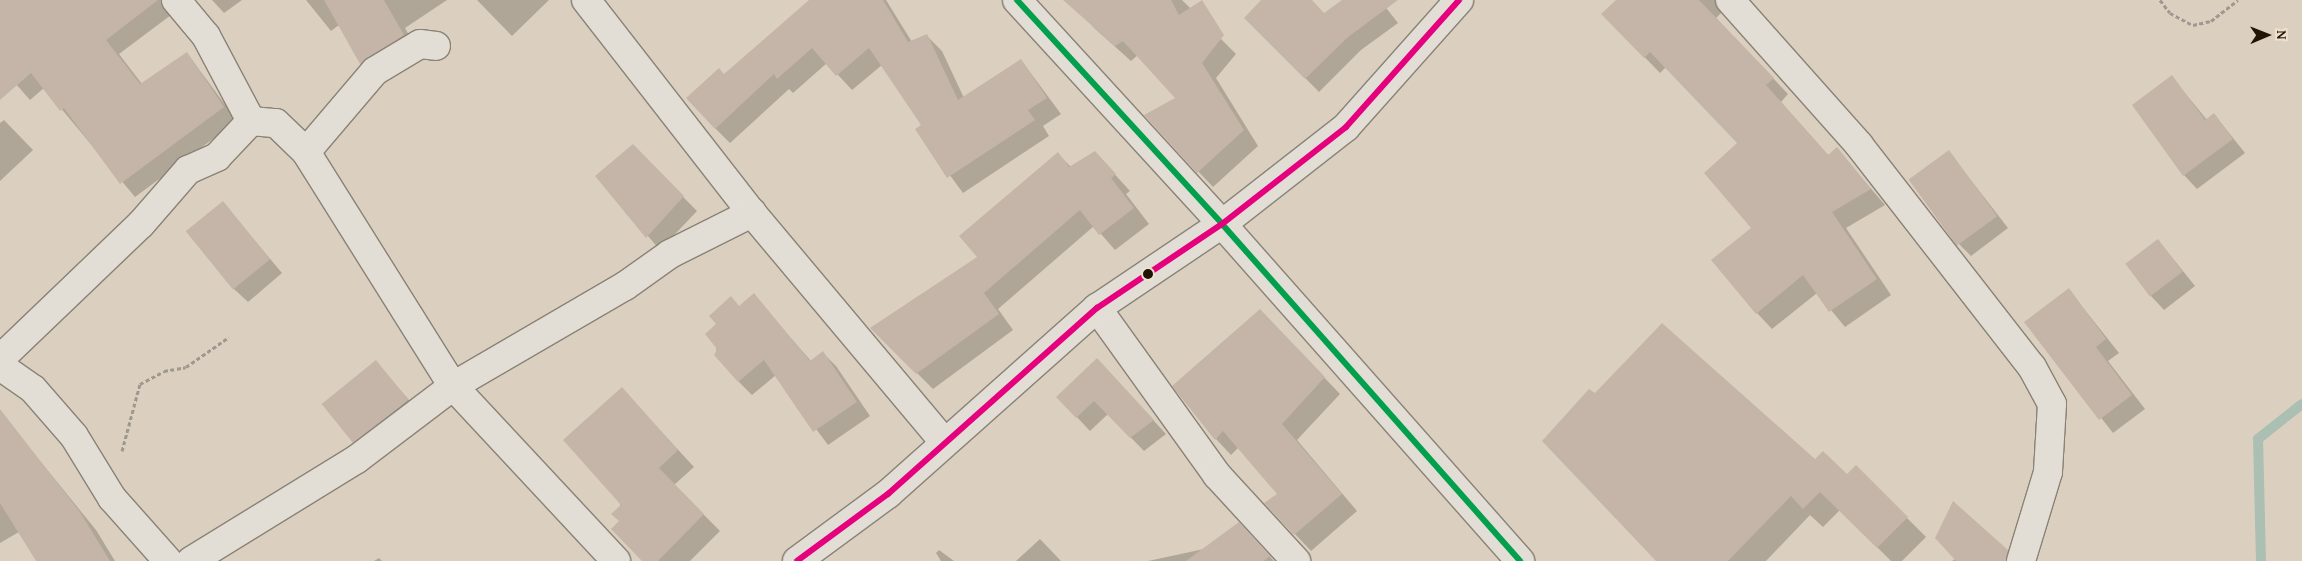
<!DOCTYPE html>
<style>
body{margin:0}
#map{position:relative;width:2302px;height:561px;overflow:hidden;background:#dbd0bf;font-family:"Gentium Book Plus",serif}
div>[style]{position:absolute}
.shadow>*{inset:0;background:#0003}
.stream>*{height:10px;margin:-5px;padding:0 5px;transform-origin:5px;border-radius:5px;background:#abbfb3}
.building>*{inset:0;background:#c5b5a8;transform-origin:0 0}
.path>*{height:3px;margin-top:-1.5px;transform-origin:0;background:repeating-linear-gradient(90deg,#9e9890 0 4px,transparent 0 6.5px)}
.roads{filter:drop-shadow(1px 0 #8a8277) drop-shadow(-1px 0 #8a8277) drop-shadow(0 1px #8a8277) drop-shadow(0 -1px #8a8277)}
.street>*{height:28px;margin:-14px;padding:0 14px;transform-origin:14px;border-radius:14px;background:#e3ded5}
.bus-1>*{height:6px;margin:-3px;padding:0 3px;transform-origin:3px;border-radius:3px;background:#029f4d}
.bus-2>*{height:6px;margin:-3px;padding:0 3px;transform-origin:3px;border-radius:3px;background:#e5007d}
.dots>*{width:14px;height:14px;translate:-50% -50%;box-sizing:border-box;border:2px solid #efe2ce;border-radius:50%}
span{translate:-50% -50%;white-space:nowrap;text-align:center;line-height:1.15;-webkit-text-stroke:4.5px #efe2ce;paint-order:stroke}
.north{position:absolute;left:2242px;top:10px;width:50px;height:50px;-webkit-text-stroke:4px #efe2ce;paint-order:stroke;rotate:89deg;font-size:14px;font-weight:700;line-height:20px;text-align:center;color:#211406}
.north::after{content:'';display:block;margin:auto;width:18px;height:22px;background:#211406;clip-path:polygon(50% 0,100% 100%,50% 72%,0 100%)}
</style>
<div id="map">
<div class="shadow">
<i style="clip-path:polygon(67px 0,183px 0,175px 12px,119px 54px,142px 84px,187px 53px,237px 121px,135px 197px,44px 88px,30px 100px,0 66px,0 50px)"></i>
<i style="clip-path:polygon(212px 0,242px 0,224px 13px)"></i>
<i style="clip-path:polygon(306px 0,447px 0,405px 28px,417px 50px,375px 77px,361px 63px,339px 25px,331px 31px)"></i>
<i style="clip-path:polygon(477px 0,549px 0,512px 36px)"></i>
<i style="clip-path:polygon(811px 0,886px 0,912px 42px,927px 36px,942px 51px,964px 98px,1021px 60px,1061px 114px,1043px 126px,1049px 136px,963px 193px,916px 129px,923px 125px,882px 65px,852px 90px,827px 63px,793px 93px,789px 89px,730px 143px,715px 128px,725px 76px)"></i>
<i style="clip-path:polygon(1083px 0,1182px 0,1236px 54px,1216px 78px,1258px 146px,1213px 187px,1146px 116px,1177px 99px,1138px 55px,1131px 61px,1092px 26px)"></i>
<i style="clip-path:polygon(1263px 0,1310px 0,1324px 14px,1344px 0,1380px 0,1398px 23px,1361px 50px,1319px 92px,1246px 18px)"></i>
<i style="clip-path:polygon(1618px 0,1722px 0,1728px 6px,1716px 18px,1788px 94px,1781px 102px,1829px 156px,1837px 149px,1885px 205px,1846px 228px,1891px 295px,1845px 327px,1817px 293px,1772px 329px,1757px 313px,1713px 261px,1752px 228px,1739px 143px,1666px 67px,1660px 73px,1603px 14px)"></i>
<i style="clip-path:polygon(2172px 77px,2207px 120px,2214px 114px,2245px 153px,2197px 189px,2184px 175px)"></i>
<i style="clip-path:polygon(4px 120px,33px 150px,0 181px,0 123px)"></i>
<i style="clip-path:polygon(633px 146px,697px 211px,660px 250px,597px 177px)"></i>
<i style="clip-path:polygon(1949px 152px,2008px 228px,1971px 256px,1959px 244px)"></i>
<i style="clip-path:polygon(1058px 154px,1071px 167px,1110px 169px,1130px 191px,1126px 194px,1149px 224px,1115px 250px,1094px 226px,998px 309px,1013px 330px,933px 389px,872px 328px,979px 257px)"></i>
<i style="clip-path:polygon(223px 203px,282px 273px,248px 302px,234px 289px)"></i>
<i style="clip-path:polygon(2158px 240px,2195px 286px,2164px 310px,2151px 296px)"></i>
<i style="clip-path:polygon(2069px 290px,2119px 353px,2108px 361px,2145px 409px,2113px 433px,2026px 322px)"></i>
<i style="clip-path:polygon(753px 295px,811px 361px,823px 353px,836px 366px,870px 416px,828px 445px,776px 375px,752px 395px,739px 382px,716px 355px,718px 324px,731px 298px,740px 307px)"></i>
<i style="clip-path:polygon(1276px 327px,1340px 394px,1297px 440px,1357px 511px,1311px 551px,1295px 534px,1279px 494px,1239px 447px,1231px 455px,1216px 439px)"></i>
<i style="clip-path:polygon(376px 362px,421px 414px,367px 455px,354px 442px)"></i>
<i style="clip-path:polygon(1110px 373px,1166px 434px,1144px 451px,1108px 414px,1090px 431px,1058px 397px)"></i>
<i style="clip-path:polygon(622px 389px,694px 467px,674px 485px,720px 531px,690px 561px,644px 561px,620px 521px)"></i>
<i style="clip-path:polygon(1595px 395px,1815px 461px,1847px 476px,1856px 467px,1926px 537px,1902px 561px,1891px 561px,1840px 510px,1823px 527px,1810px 515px,1766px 561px,1658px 561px)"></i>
<i style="clip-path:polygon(6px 419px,96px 530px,115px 561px,38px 561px,19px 532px,0 543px,0 424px)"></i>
<i style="clip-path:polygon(1251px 536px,1274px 561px,1148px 561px,1204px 549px)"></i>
<i style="clip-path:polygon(1040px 539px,1061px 561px,1016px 561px)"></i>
<i style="clip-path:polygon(939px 550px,954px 561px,941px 561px,936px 553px)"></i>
<i style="clip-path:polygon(2006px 550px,2018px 561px,1952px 561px,1955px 559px)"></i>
<i style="clip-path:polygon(379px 558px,382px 561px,374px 561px)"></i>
</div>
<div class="stream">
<i style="left:2261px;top:561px;width:122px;rotate:-91.4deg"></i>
<i style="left:2258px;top:439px;width:56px;rotate:-38.5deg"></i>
</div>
<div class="building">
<i style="clip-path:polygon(0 0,158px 0,106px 40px,140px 84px,187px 52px,224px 107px,120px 184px,64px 108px,60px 111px,31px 73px,0 100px)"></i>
<i style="clip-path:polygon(324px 0,384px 0,404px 35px,360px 64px)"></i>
<i style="clip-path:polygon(809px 0,883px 0,908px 42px,927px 34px,958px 100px,1021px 59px,1047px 98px,1028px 110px,1035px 120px,947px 178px,915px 129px,921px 125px,869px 48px,836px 76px,812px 48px,777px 79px,774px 74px,715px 129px,686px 98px,719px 68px,724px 74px)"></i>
<i style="clip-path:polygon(1063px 0,1171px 0,1179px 15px,1202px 0,1224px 35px,1202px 63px,1244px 130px,1197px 173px,1144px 115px,1175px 98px,1123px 41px,1115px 46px)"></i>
<i style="clip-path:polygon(1261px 0,1312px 0,1324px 13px,1342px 0,1398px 0,1348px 37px,1305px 79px,1244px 18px)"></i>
<i style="clip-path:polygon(1616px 0,1699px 0,1774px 78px,1766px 85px,1828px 155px,1837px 147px,1871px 189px,1832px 212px,1877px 279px,1829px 312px,1803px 275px,1756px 314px,1711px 260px,1751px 228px,1704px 173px,1737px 143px,1650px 52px,1644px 58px,1601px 14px)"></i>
<i style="clip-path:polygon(2172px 75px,2205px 120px,2214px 113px,2233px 139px,2183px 176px,2132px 105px)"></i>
<i style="clip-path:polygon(633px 144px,684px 196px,646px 238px,595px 176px)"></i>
<i style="left:1949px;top:150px;width:82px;height:50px;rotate:54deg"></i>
<i style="clip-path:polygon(1095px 151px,1116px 174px,1111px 178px,1134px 208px,1099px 235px,1080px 210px,984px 293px,999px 314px,916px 374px,870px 328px,977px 257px,959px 236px,1058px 152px,1069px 167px)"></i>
<i style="left:223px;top:201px;width:75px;height:48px;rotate:51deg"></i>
<i style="left:2158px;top:239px;width:41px;height:41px;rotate:53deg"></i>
<i style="clip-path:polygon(2069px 288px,2106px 339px,2096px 347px,2132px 395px,2099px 420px,2024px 322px)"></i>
<i style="clip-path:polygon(754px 293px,810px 361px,823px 351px,857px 402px,813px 432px,764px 360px,738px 382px,714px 355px,717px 349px,705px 334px,716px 324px,709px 316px,731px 296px,739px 306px)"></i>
<i style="clip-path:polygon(1260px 309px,1325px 377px,1282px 424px,1342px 494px,1294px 535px,1264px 503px,1277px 494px,1223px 431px,1215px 440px,1172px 386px)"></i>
<i style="clip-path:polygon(1662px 323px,1815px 459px,1823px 451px,1847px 474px,1856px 465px,1908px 517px,1877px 548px,1820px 492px,1803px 509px,1791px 496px,1728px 561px,1656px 561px,1542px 441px,1589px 389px,1595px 393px)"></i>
<i style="clip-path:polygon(1097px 358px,1154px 420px,1130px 438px,1094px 401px,1076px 418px,1056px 397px)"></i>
<i style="left:376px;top:360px;width:51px;height:70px;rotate:51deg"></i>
<i style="clip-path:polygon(622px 387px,678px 450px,659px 468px,704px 514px,658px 561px,642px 561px,611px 529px,619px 521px,611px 514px,621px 505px,563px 440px)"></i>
<i style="clip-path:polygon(0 409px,80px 512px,110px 561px,36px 561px,0 503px)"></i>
<i style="clip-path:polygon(1953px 501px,2008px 550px,2006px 561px,1956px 561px,1935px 538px)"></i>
<i style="clip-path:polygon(1239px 522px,1270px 556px,1264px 561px,1186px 561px)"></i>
</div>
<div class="path">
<i style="left:2160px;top:0;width:16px;rotate:52deg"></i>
<i style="left:2170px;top:13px;width:26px;rotate:28deg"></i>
<i style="left:2193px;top:25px;width:18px;rotate:-13deg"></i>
<i style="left:2211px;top:21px;width:34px;rotate:-38deg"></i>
<i style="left:122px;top:451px;width:69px;rotate:-75deg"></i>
<i style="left:140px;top:384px;width:27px;rotate:-28deg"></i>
<i style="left:164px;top:371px;width:22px;rotate:-10deg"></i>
<i style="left:186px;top:367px;width:52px;rotate:-34.9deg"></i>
</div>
<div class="roads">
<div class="street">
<i style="left:176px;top:0;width:47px;rotate:50.2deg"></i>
<i style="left:206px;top:36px;width:96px;rotate:62.1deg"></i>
<i style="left:251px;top:121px;width:25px;rotate:5deg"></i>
<i style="left:276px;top:123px;width:42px;rotate:44deg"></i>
<i style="left:306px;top:152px;width:276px;rotate:57.9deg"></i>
<i style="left:453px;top:386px;width:239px;rotate:47deg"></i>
<i style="left:586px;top:0;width:270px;rotate:52.1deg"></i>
<i style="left:752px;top:213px;width:299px;rotate:50deg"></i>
<i style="left:1017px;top:0;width:304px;rotate:47.5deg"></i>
<i style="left:1222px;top:224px;width:450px;rotate:48.5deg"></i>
<i style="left:1730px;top:0;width:194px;rotate:48.3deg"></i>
<i style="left:1859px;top:145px;width:281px;rotate:52.1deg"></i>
<i style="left:2032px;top:367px;width:42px;rotate:61.6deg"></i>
<i style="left:2052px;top:404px;width:68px;rotate:93.4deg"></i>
<i style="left:2048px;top:472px;width:93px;rotate:106.9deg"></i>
<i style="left:306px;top:152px;width:106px;rotate:-49.6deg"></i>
<i style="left:375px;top:71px;width:52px;rotate:-31deg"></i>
<i style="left:420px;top:44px;width:16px;rotate:7deg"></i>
<i style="left:1097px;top:308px;width:206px;rotate:54.3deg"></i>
<i style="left:1217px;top:475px;width:117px;rotate:47.4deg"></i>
<i style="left:0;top:359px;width:195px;rotate:-43.8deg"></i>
<i style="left:141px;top:224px;width:72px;rotate:-49deg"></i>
<i style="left:188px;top:170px;width:32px;rotate:-24deg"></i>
<i style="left:217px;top:157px;width:50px;rotate:-46.6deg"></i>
<i style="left:0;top:366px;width:40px;rotate:34.9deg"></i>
<i style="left:33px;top:389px;width:62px;rotate:48.9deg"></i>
<i style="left:74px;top:436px;width:73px;rotate:58.5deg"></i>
<i style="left:112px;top:498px;width:84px;rotate:48.4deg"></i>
<i style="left:191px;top:561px;width:195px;rotate:-31.6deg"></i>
<i style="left:357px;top:459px;width:121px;rotate:-37.2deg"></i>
<i style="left:453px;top:386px;width:199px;rotate:-30.2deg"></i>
<i style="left:625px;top:286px;width:55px;rotate:-35.4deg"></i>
<i style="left:670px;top:254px;width:92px;rotate:-26.6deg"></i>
<i style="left:797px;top:561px;width:113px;rotate:-36.4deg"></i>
<i style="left:888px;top:494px;width:280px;rotate:-41.7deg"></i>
<i style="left:1097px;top:308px;width:151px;rotate:-33.9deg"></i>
<i style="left:1222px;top:224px;width:157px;rotate:-38deg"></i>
<i style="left:1346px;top:127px;width:170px;rotate:-48.3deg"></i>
</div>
</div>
<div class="bus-1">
<i style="left:1017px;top:0;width:304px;rotate:47.5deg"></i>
<i style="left:1222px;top:224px;width:450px;rotate:48.5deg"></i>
</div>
<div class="bus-2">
<i style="left:797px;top:561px;width:113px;rotate:-36.4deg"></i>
<i style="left:888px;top:494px;width:280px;rotate:-41.7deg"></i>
<i style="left:1097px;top:308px;width:151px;rotate:-33.9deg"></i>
<i style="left:1222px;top:224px;width:157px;rotate:-38deg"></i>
<i style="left:1346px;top:127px;width:170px;rotate:-48.3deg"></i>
</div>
<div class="dots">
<i style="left:1148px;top:274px;background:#211406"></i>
</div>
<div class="north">N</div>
</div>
